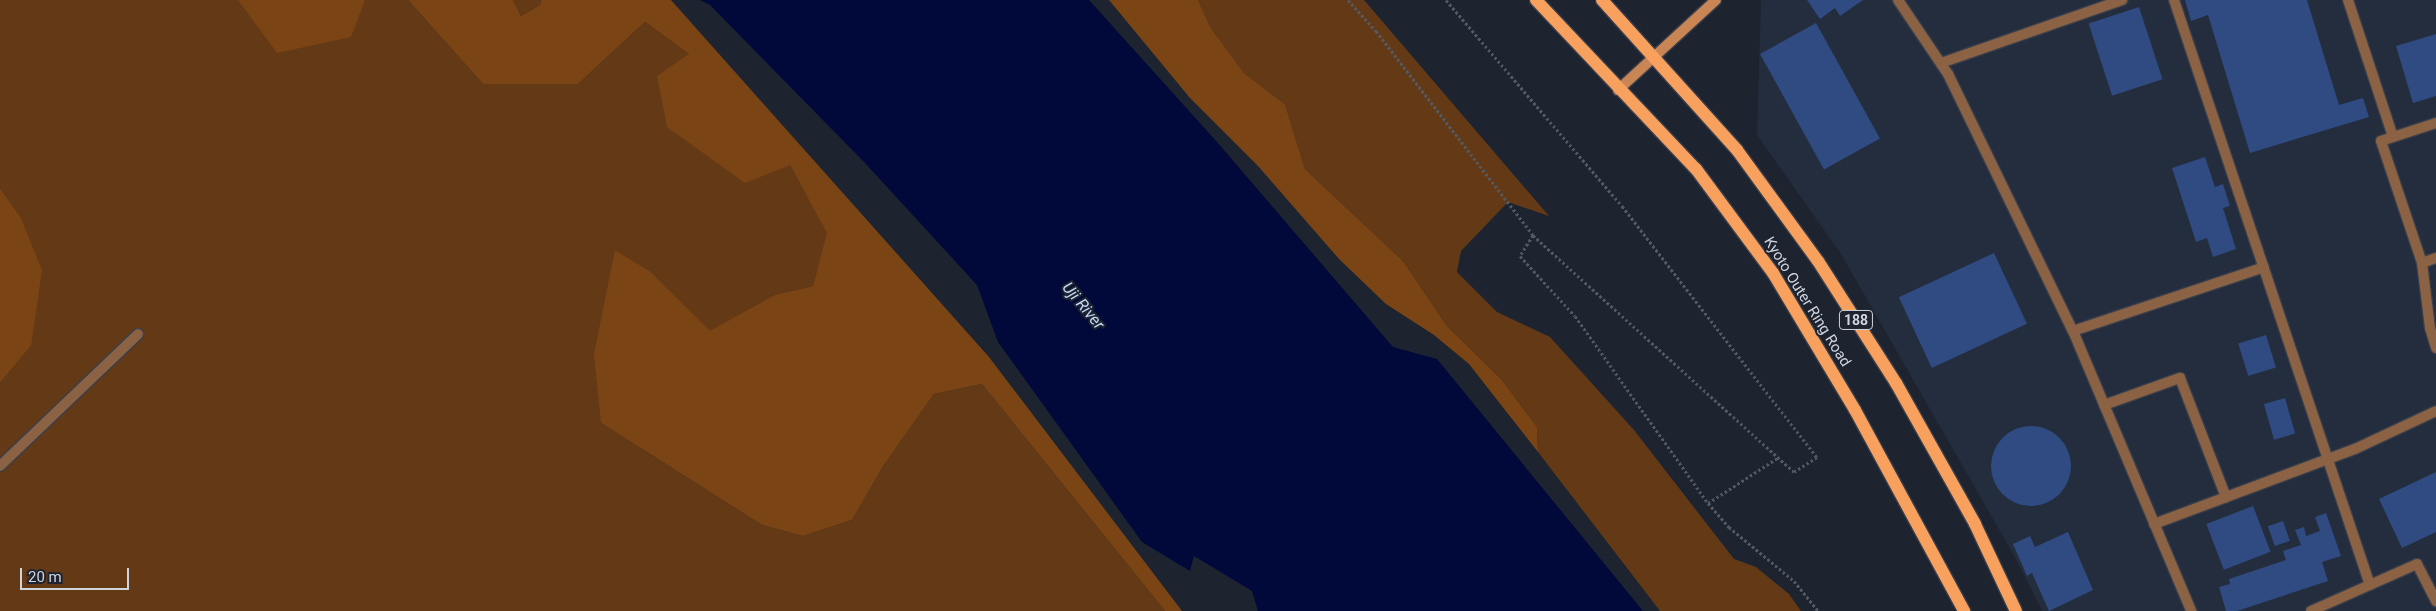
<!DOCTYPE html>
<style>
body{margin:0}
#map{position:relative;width:2436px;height:611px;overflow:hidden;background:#1d232f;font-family:Roboto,sans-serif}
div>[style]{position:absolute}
.built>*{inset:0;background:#232d3e}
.green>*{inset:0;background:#643916}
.forest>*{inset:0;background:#7b4414}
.water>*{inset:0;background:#00093a}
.building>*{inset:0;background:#2f4b81;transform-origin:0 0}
.round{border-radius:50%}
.path>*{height:3px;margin-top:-1.5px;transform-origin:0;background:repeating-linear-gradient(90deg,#535963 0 2.5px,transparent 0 5px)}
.roads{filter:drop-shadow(1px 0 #3a3f4b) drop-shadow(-1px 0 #3a3f4b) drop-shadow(0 1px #3a3f4b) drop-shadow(0 -1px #3a3f4b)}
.lane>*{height:10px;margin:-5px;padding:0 5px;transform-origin:5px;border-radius:5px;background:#8c6244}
.secondary>*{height:10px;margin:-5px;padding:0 5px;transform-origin:5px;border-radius:5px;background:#c98553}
.primary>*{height:12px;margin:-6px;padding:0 6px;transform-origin:6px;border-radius:6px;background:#f8a05e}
span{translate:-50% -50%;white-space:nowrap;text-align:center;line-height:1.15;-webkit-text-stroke:4px #1d232f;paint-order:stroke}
.shield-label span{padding:1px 4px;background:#1d232f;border:1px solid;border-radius:4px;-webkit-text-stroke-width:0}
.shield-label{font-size:14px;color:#d0d5dd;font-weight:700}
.street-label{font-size:15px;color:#d0d5dd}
.water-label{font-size:16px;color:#c5d8f9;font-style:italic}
.scale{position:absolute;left:20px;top:568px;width:109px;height:22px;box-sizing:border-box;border:2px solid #d0d5dd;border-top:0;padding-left:6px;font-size:15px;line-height:18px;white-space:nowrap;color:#d0d5dd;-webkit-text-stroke:4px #1d232f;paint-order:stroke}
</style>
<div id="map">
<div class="built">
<i style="clip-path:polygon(1761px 0,2436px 0,2436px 611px,2042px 611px,2017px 561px,1841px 254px,1757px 135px)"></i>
</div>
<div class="green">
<i style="clip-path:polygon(0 0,408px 0,483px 84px,578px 84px,645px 22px,689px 54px,790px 165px,828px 233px,813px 286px,774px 295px,710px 332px,650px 271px,615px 250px,601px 423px,762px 525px,803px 536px,852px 520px,884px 465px,934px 394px,982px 384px,1165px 611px,0 611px,0 383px,31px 346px,20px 216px,0 188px)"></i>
<i style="clip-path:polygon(513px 0,541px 0,540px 5px,521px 16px)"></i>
<i style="clip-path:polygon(1198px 0,1364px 0,1549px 216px,1508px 202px,1461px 251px,1457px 272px,1497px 312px,1550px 337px,1634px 430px,1734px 559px,1756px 567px,1789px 594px,1801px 611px,1660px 611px,1538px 452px,1537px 427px,1502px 380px,1447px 326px,1403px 261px,1305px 169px,1285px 104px,1244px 73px,1211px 28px)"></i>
</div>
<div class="forest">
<i style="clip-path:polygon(238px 0,365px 0,351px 37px,277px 53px)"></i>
<i style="clip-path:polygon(408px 0,513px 0,521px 16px,540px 5px,541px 0,671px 0,989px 357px,1182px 611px,1165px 611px,982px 384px,934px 394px,884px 465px,852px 520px,803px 536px,762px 525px,601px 423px,594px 354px,615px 250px,650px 271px,710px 331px,774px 295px,813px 286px,827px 233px,790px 165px,745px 183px,667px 127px,657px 76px,689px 54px,645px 22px,578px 84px,483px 84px)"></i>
<i style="clip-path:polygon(1109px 0,1198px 0,1211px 28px,1244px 73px,1285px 104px,1305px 169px,1403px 261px,1447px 326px,1502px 380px,1537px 427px,1538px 452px,1469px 364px,1434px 335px,1386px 304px,1339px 259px,1258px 166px,1190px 98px)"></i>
<i style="clip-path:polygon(0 188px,20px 216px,42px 270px,31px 346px,0 383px)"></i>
</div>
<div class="water">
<i style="clip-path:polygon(700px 0,1089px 0,1217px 142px,1393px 347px,1437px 359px,1643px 611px,1258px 611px,1252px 591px,1194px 556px,1190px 571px,1142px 542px,998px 342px,977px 285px,865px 163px,710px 5px)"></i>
</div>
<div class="building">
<i style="clip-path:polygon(1807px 0,1863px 0,1840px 16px,1835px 8px,1820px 19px)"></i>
<i style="clip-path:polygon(2185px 0,2307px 0,2339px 105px,2363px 98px,2369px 117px,2250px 153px,2208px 15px,2191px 21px)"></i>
<i style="left:2139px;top:7px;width:76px;height:53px;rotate:72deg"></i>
<i style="left:1816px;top:23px;width:132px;height:64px;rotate:61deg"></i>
<i style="clip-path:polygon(2436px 34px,2436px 96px,2413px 103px,2396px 46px)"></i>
<i style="clip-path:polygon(2205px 157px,2215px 187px,2223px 184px,2230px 206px,2223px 208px,2236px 249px,2213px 257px,2207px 238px,2196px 242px,2172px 168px)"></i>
<i style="left:1994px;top:253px;width:78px;height:105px;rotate:65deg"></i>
<i style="left:2266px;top:335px;width:34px;height:29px;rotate:73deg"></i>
<i style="left:2285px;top:398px;width:37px;height:22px;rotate:74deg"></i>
<i class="round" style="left:1991px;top:426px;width:80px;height:80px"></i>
<i style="clip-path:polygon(2436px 472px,2436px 532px,2402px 548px,2379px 499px)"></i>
<i style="left:2253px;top:506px;width:49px;height:50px;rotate:69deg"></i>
<i style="clip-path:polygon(2326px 513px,2341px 556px,2322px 562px,2328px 581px,2237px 611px,2226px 611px,2219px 587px,2230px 584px,2229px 579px,2286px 560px,2283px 551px,2301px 545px,2295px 530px,2304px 527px,2306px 536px,2320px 531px,2315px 517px)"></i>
<i style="left:2283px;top:521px;width:21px;height:16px;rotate:71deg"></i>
<i style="clip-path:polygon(2068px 532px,2093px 590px,2049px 611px,2032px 573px,2027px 576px,2013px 544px,2030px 536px,2035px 547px)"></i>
</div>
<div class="path">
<i style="left:1348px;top:0;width:42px;rotate:47.9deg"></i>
<i style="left:1376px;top:31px;width:257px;rotate:52.4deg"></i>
<i style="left:1446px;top:0;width:271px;rotate:49.5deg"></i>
<i style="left:1622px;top:206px;width:318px;rotate:52.2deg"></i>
<i style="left:1817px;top:457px;width:27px;rotate:147deg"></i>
<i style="left:1794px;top:472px;width:353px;rotate:-137.8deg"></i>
<i style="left:1533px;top:235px;width:25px;rotate:122deg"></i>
<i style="left:1520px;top:256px;width:81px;rotate:47.5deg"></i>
<i style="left:1575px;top:316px;width:229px;rotate:54.6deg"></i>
<i style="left:1708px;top:503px;width:32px;rotate:49deg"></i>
<i style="left:1729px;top:527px;width:85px;rotate:39.7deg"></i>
<i style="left:1794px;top:581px;width:38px;rotate:51deg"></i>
<i style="left:1708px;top:503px;width:85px;rotate:-32.9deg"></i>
</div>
<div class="roads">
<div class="lane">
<i style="left:1898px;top:0;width:89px;rotate:56deg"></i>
<i style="left:1948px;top:74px;width:286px;rotate:64.1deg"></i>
<i style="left:2073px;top:331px;width:304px;rotate:67.1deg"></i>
<i style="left:2174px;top:0;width:617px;rotate:71.48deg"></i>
<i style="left:2348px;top:0;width:144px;rotate:71.8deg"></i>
<i style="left:1941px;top:63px;width:192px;rotate:-19.2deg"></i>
<i style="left:2436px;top:123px;width:58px;rotate:161.9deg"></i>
<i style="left:2381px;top:141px;width:129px;rotate:71.4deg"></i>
<i style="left:2422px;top:263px;width:65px;rotate:83deg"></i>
<i style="left:2430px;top:328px;width:21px;rotate:73deg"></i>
<i style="left:2422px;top:263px;width:15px;rotate:-20deg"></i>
<i style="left:2073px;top:331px;width:201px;rotate:-18.5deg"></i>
<i style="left:2104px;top:405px;width:81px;rotate:-19.6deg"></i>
<i style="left:2180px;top:378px;width:128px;rotate:68.9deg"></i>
<i style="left:0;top:466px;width:191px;rotate:-43.7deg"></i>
<i style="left:2154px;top:524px;width:215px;rotate:-20.5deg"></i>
<i style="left:2355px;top:449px;width:89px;rotate:-25.1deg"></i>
<i style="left:2311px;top:611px;width:116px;rotate:-23.9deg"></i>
<i style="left:2417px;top:564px;width:42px;rotate:62.8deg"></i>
</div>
<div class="secondary">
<i style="left:1618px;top:90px;width:133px;rotate:-42.6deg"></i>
</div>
<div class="primary">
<i style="left:1536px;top:0;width:233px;rotate:46.6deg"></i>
<i style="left:1696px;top:169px;width:129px;rotate:53.5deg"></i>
<i style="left:1773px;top:273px;width:160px;rotate:59.1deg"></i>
<i style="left:1855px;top:410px;width:229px;rotate:61.5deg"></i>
<i style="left:1602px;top:0;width:202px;rotate:48deg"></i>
<i style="left:1737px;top:150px;width:137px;rotate:53.9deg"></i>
<i style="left:1818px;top:261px;width:145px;rotate:57.4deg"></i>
<i style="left:1896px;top:383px;width:162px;rotate:60.7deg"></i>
<i style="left:1975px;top:524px;width:96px;rotate:64.8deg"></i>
</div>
</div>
<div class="shield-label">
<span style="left:1856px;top:320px">188</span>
</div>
<div class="street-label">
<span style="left:1807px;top:302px;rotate:58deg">Kyoto Outer Ring Road</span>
</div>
<div class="water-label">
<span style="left:1083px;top:306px;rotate:50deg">Uji River</span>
</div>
<div class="scale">20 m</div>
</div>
